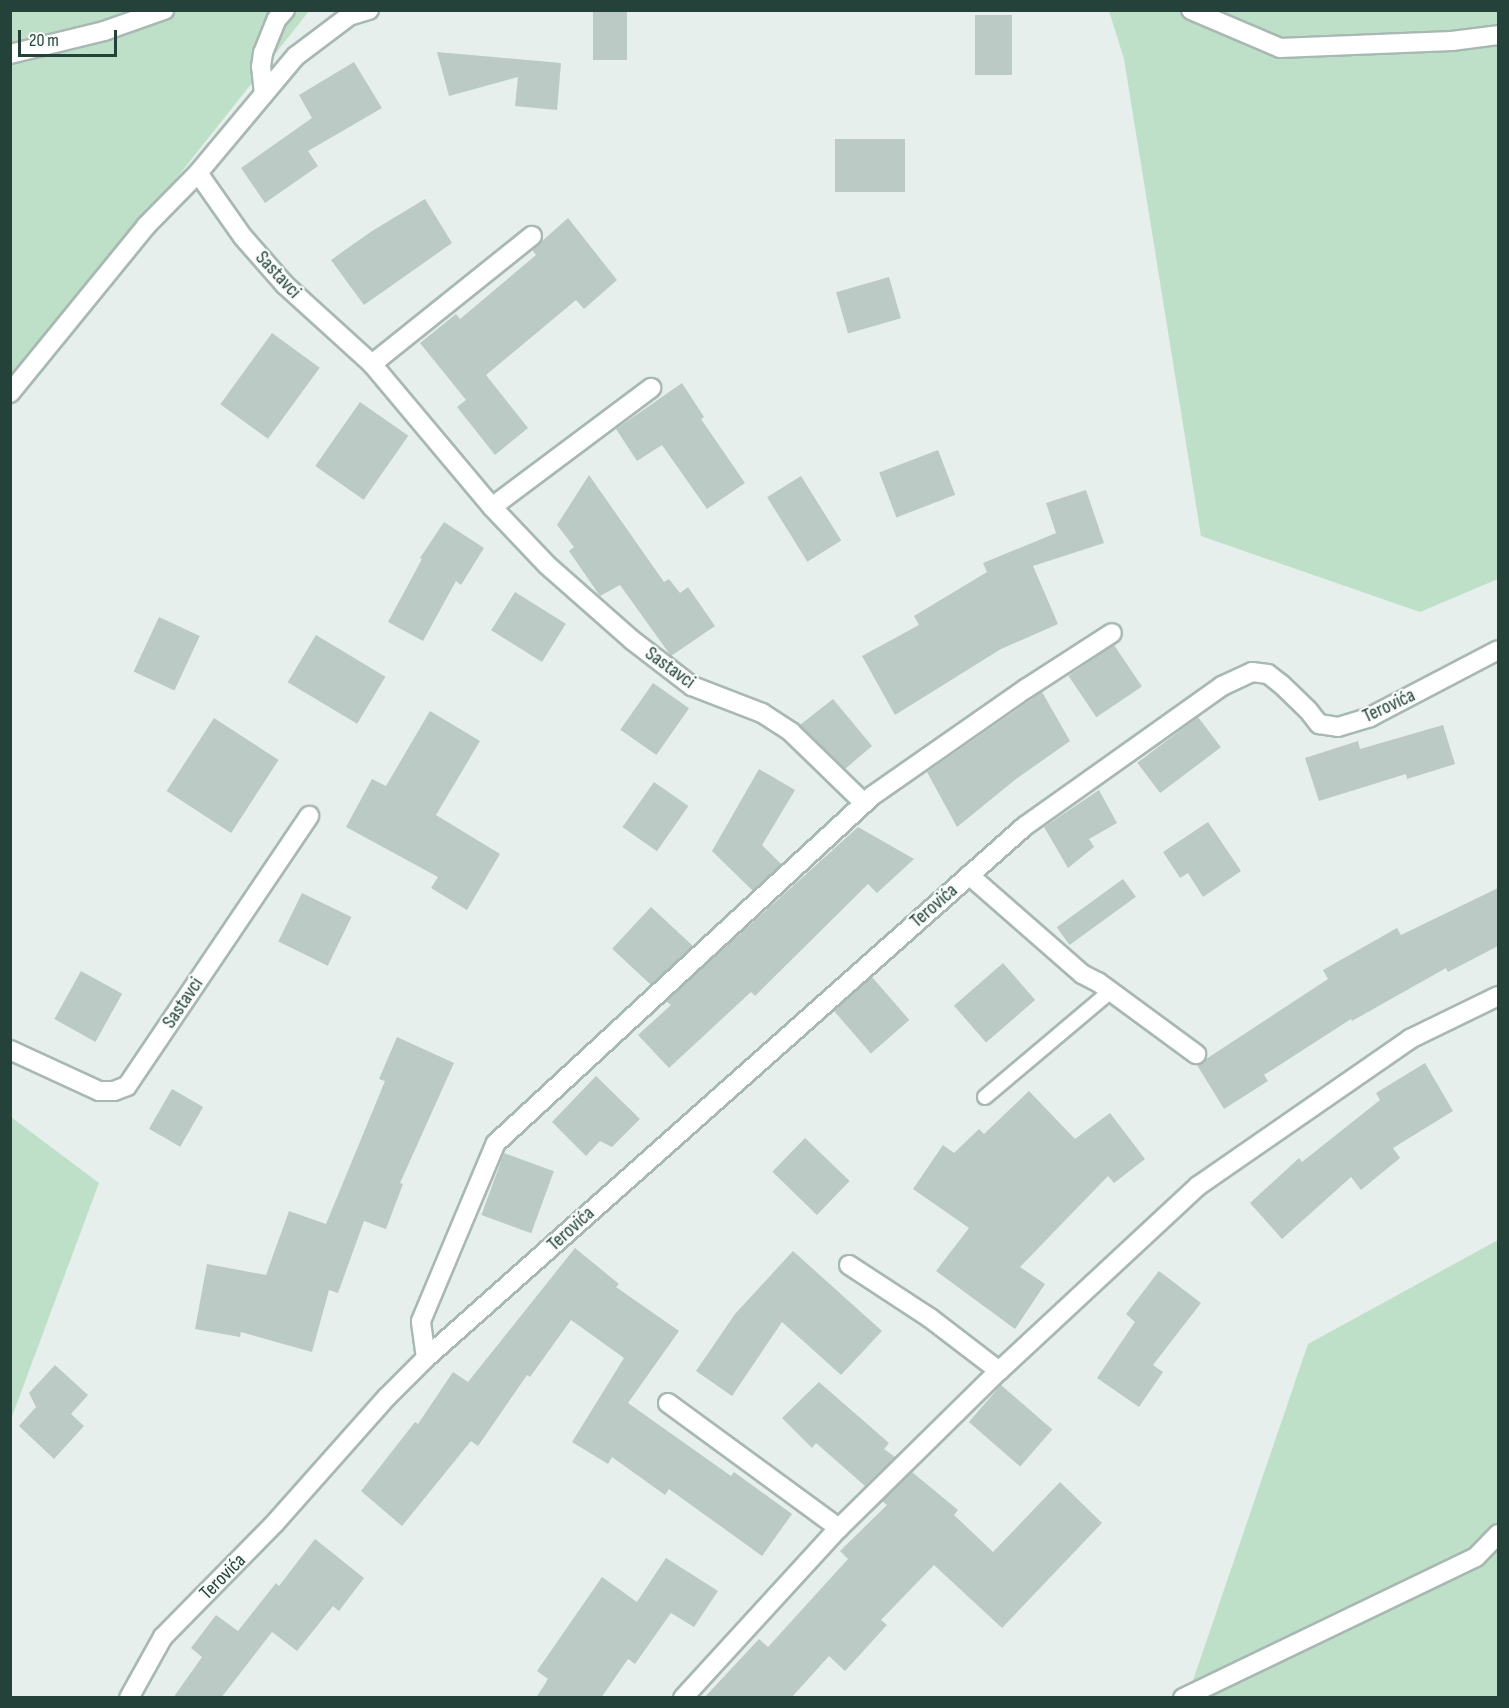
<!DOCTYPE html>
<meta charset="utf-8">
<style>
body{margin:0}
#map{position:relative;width:1509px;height:1708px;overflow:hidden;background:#e6efeb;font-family:"Sofia Sans Condensed",sans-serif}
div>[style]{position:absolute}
.green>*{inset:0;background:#bfe0c8}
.building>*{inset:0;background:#bbcac4;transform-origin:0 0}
.roads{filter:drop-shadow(2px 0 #a8b8b2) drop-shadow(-2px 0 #a8b8b2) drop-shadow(0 2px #a8b8b2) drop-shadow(0 -2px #a8b8b2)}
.service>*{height:14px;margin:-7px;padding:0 7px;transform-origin:7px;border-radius:7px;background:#fff}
.minor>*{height:18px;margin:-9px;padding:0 9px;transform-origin:9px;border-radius:9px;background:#fff}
span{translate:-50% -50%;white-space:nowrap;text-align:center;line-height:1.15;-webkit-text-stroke:4.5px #f7fbf9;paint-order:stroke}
.street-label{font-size:20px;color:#24423a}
.frame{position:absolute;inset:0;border:12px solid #24423a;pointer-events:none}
.scale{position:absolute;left:18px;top:30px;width:99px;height:27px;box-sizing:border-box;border:3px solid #24423a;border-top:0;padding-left:8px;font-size:18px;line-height:21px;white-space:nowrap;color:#24423a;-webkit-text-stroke:4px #f7fbf9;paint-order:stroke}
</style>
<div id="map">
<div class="green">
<i style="clip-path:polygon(11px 11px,309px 11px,11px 387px)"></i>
<i style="clip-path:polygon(1109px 11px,1498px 11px,1498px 579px,1420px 612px,1201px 536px,1124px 59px)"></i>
<i style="clip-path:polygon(11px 1117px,99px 1183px,11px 1419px)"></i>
<i style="clip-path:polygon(1498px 1240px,1498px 1697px,1187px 1698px,1308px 1344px)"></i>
</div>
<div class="building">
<i style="left:593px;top:10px;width:34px;height:50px"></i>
<i style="left:975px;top:15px;width:37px;height:60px"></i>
<i style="clip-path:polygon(437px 52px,561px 63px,557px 110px,515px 106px,518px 77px,449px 96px)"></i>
<i style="clip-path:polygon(354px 62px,382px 108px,308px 151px,318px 166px,265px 203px,241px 168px,312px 118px,299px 95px)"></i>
<i style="left:835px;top:139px;width:70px;height:53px"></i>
<i style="clip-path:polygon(425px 199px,452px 243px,364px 305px,331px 260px,372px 231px)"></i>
<i style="clip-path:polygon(568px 218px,617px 280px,584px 309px,576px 300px,486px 375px,528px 428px,495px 455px,457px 407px,466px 400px,420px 343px,456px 314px,460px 319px,536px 255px,532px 250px)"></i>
<i style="left:889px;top:277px;width:43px;height:55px;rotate:74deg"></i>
<i style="left:272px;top:333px;width:59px;height:88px;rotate:36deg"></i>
<i style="clip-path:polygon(682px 383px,704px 417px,701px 419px,745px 483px,707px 509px,662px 445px,637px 461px,616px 429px)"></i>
<i style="left:360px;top:402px;width:59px;height:78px;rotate:35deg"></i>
<i style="left:938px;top:450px;width:48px;height:63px;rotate:69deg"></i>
<i style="clip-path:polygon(589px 475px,664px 582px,669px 579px,680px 593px,688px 587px,715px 626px,671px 656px,620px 585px,600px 596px,569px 551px,574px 547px,557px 525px)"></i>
<i style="left:801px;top:476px;width:76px;height:40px;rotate:58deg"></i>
<i style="clip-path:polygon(1086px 490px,1104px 543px,1033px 566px,1058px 624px,1001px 649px,895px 715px,862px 656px,919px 625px,914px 616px,987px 572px,983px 563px,1056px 533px,1046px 503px)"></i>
<i style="clip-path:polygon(444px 522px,484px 548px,461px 585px,456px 581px,423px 641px,388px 622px,422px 559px,420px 558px)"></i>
<i style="left:515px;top:592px;width:60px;height:45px;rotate:32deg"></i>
<i style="left:159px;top:617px;width:45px;height:60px;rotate:25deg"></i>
<i style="left:316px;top:635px;width:81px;height:55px;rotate:31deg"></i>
<i style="left:1114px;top:645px;width:50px;height:55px;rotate:56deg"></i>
<i style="left:653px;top:683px;width:44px;height:57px;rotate:35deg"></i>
<i style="clip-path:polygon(1042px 692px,1070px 741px,1016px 779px,957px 827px,927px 772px)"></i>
<i style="clip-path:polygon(833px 699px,872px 746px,845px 769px,800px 725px)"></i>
<i style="clip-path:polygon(430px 711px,480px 741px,436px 815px,500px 854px,467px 910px,431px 888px,438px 877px,346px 827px,372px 779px,386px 786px)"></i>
<i style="left:1198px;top:717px;width:38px;height:76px;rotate:53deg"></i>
<i style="left:214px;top:718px;width:77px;height:87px;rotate:33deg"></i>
<i style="clip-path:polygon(1443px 725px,1455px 764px,1407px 779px,1406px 774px,1319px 801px,1305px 758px,1358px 741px,1360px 749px)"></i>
<i style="clip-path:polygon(759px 769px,795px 790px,762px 845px,781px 864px,753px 891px,712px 851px)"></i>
<i style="left:654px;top:782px;width:42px;height:55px;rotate:35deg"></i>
<i style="clip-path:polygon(1099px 790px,1117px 823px,1089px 839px,1094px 847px,1068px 868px,1044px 827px)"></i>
<i style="clip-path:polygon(1208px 822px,1241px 871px,1203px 897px,1188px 873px,1180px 878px,1163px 852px)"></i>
<i style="clip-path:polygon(858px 827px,914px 859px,877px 893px,868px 884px,755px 996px,751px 992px,669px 1068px,638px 1035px,671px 1005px,666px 1001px)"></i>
<i style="left:1123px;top:879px;width:22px;height:82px;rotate:54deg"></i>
<i style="clip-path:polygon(1498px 888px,1498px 946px,1448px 972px,1446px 968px,1352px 1021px,1351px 1019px,1264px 1075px,1268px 1081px,1224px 1109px,1197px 1065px,1328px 979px,1323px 970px,1397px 928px,1401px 935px)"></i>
<i style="left:302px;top:893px;width:55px;height:54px;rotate:26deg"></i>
<i style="left:651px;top:907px;width:57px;height:57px;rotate:43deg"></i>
<i style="left:1003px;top:963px;width:49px;height:65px;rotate:49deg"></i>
<i style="left:81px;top:971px;width:47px;height:55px;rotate:29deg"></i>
<i style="left:872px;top:977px;width:57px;height:51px;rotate:49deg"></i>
<i style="clip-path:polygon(397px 1037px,454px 1063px,400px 1183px,403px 1184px,386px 1229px,364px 1221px,338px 1293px,329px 1290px,312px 1352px,241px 1332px,240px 1337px,195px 1329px,207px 1264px,266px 1275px,289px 1211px,326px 1224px,385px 1081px,379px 1079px)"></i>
<i style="clip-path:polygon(1425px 1063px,1453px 1111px,1393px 1148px,1400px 1158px,1361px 1190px,1351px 1177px,1282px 1239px,1250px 1203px,1299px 1158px,1302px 1162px,1380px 1100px,1376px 1093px)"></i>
<i style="clip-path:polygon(596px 1076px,640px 1119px,612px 1147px,600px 1141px,586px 1156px,552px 1122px)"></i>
<i style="left:172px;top:1089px;width:36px;height:46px;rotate:30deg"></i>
<i style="clip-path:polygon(1029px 1091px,1075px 1139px,1110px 1113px,1145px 1159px,1114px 1183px,1108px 1176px,1020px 1267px,1045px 1284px,1015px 1329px,936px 1271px,969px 1228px,913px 1189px,943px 1145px,954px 1153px,979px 1129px,984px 1134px)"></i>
<i style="left:805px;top:1138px;width:62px;height:47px;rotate:44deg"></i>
<i style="left:504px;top:1153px;width:53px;height:66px;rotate:20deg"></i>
<i style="clip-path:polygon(575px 1248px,619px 1284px,616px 1287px,679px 1331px,628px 1403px,731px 1476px,734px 1472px,792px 1514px,762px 1556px,669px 1489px,665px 1495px,612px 1457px,608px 1464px,572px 1442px,624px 1358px,571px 1320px,530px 1377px,527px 1375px,478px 1446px,471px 1441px,402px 1526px,361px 1491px,415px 1422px,418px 1424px,453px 1372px,468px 1382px)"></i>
<i style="clip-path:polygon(793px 1251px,882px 1331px,841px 1375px,782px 1322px,732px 1396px,696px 1371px,735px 1314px)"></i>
<i style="clip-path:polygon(1159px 1271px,1201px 1303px,1153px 1365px,1163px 1372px,1139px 1407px,1097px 1378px,1135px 1322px,1126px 1314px)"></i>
<i style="clip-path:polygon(55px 1365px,88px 1395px,71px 1414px,84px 1426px,54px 1459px,19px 1426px,36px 1407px,29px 1393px)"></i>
<i style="clip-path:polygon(819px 1382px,889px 1443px,884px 1449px,895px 1457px,865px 1486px,816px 1443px,812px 1448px,782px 1418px)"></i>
<i style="left:1001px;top:1385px;width:68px;height:49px;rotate:41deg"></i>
<i style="clip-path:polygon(912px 1472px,958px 1510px,954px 1515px,993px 1552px,1060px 1482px,1102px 1523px,1002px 1628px,934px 1565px,881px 1620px,887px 1625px,845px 1671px,829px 1656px,791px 1698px,704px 1698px,759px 1639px,768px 1647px,848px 1559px,840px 1551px,887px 1505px,882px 1501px)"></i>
<i style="clip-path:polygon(315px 1539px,364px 1578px,339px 1611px,333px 1606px,297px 1651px,272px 1632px,221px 1698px,173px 1698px,202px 1657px,191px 1648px,216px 1615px,238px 1631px,276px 1583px,279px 1586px)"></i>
<i style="clip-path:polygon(666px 1558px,718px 1591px,694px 1627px,671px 1613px,635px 1664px,628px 1659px,601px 1698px,536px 1698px,548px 1679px,537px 1671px,602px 1577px,637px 1602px)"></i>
</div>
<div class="roads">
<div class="service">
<i style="left:985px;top:1097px;width:165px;rotate:-40.1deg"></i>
</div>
<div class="minor">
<i style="left:1191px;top:10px;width:97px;rotate:23.1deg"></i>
<i style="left:1280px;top:48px;width:172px;rotate:-2.3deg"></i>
<i style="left:1452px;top:41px;width:46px;rotate:-7.4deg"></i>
<i style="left:10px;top:54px;width:97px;rotate:-13.7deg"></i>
<i style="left:104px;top:31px;width:64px;rotate:-19.3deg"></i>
<i style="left:264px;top:94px;width:27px;rotate:-96deg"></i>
<i style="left:261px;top:67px;width:14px;rotate:-82deg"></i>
<i style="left:263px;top:53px;width:37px;rotate:-68deg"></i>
<i style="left:277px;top:19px;width:12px;rotate:-48deg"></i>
<i style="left:198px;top:173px;width:78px;rotate:54.9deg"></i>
<i style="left:243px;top:237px;width:64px;rotate:48.8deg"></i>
<i style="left:285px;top:285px;width:118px;rotate:42.2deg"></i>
<i style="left:372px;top:364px;width:187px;rotate:50deg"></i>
<i style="left:492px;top:507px;width:80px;rotate:46.5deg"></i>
<i style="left:547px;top:565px;width:113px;rotate:41.4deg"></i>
<i style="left:632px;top:640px;width:76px;rotate:37.5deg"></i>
<i style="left:692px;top:686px;width:75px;rotate:21.1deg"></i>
<i style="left:762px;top:713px;width:35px;rotate:33deg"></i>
<i style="left:791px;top:732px;width:102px;rotate:44.2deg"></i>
<i style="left:372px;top:364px;width:205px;rotate:-38.7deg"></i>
<i style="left:10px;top:393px;width:215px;rotate:-50.8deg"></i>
<i style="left:146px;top:226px;width:74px;rotate:-45.5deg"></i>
<i style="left:198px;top:173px;width:153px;rotate:-50.1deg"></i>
<i style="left:296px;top:56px;width:66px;rotate:-37deg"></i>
<i style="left:349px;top:16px;width:21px;rotate:-17deg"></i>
<i style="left:492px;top:507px;width:199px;rotate:-36.8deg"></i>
<i style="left:969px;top:875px;width:150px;rotate:41.2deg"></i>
<i style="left:1082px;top:974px;width:18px;rotate:27deg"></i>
<i style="left:1098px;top:982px;width:122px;rotate:36.3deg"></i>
<i style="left:10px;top:1050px;width:98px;rotate:24.7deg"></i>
<i style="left:99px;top:1091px;width:15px"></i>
<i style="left:114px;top:1091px;width:14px;rotate:-21deg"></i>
<i style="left:127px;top:1086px;width:326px;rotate:-56deg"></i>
<i style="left:849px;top:1265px;width:97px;rotate:33.2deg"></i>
<i style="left:930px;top:1318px;width:87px;rotate:37.5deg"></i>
<i style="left:426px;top:1358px;width:37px;rotate:-98deg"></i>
<i style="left:421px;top:1321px;width:193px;rotate:-67.2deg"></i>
<i style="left:496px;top:1143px;width:512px;rotate:-42.7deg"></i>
<i style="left:872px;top:796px;width:189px;rotate:-34.9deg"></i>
<i style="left:1027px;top:688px;width:101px;rotate:-32.9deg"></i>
<i style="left:668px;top:1403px;width:212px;rotate:36.2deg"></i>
<i style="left:129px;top:1698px;width:70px;rotate:-60.9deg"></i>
<i style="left:163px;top:1637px;width:160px;rotate:-45.5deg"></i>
<i style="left:275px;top:1523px;width:169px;rotate:-48.4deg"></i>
<i style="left:387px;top:1397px;width:55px;rotate:-45deg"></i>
<i style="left:426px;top:1358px;width:801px;rotate:-41.61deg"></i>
<i style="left:1025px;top:826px;width:242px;rotate:-35.4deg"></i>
<i style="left:1222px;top:686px;width:33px;rotate:-25deg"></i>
<i style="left:1252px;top:672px;width:16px;rotate:7deg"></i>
<i style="left:1268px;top:674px;width:16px;rotate:38deg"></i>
<i style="left:1281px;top:684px;width:37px;rotate:44deg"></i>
<i style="left:1308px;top:710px;width:18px;rotate:52deg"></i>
<i style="left:1319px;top:724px;width:19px;rotate:9deg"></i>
<i style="left:1338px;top:727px;width:34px;rotate:-17deg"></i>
<i style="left:1370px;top:717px;width:144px;rotate:-27.6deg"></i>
<i style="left:683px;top:1698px;width:231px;rotate:-47.5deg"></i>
<i style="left:839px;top:1528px;width:224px;rotate:-44.5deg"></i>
<i style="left:999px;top:1371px;width:272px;rotate:-42.9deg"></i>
<i style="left:1198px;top:1186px;width:258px;rotate:-34.7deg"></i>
<i style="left:1410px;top:1039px;width:98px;rotate:-26deg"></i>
<i style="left:1183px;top:1698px;width:325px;rotate:-25.7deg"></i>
<i style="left:1476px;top:1557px;width:32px;rotate:-46deg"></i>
</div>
</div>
<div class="street-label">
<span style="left:278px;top:275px;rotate:47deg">Sastavci</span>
<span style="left:670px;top:668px;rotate:36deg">Sastavci</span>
<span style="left:1389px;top:706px;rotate:-25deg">Terovića</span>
<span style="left:934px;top:906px;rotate:-41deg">Terovića</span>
<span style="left:183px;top:1003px;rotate:-56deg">Sastavci</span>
<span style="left:571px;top:1229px;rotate:-42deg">Terovića</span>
<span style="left:223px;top:1577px;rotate:-45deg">Terovića</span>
</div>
<div class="frame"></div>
<div class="scale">20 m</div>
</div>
